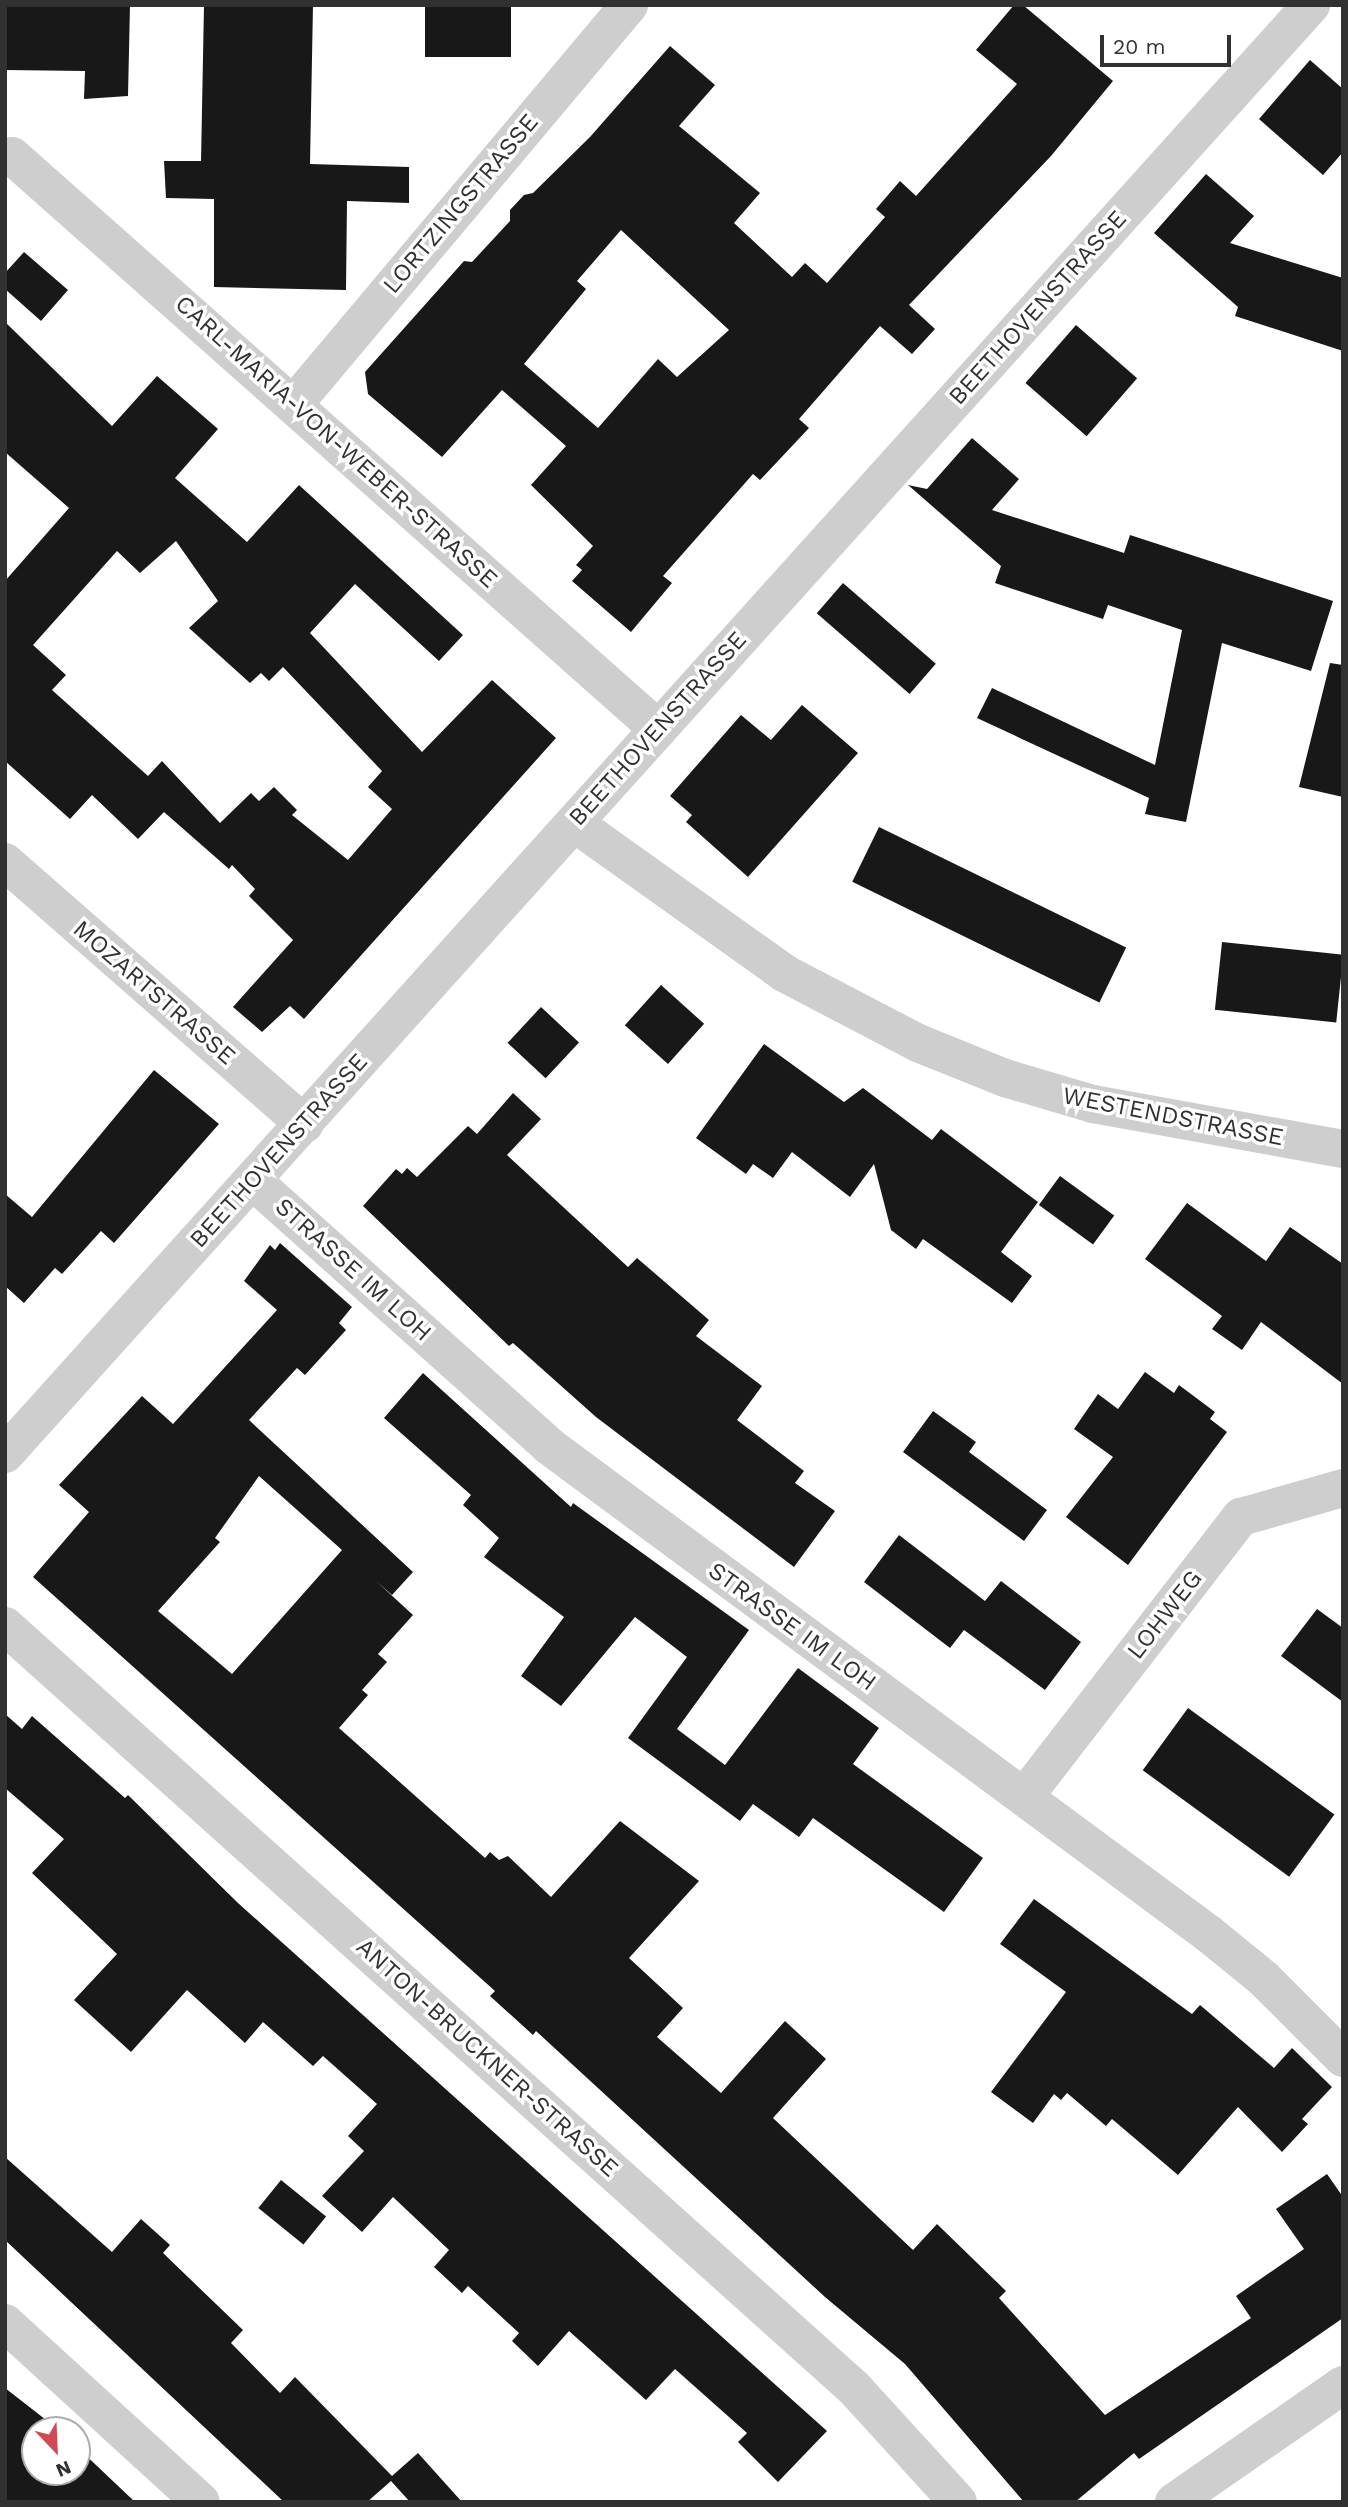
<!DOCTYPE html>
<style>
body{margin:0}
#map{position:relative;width:1348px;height:2507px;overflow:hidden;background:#fff;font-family:"Work Sans",sans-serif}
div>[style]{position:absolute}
.building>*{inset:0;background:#181818;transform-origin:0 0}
.minor>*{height:38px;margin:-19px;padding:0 19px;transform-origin:19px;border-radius:19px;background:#cecece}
span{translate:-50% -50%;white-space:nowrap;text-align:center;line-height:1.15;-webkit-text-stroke:7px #fff;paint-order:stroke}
.street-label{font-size:24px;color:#313131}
.frame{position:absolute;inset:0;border:7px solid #313131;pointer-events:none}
.north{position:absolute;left:21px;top:2416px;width:70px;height:70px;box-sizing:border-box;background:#fff;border:2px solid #adadad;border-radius:50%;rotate:157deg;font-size:19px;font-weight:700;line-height:28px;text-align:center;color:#313131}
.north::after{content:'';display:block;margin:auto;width:24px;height:32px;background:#cf4b54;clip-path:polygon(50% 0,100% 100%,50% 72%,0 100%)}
.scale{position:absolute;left:1100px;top:35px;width:131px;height:32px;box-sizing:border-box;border:4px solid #313131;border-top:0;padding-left:9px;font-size:21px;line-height:24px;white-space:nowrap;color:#313131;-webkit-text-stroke:5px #fff;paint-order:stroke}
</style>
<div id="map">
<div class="building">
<i style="clip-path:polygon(5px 5px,130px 5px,128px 96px,84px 99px,85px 71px,5px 70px)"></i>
<i style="clip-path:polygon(204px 5px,313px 5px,310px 164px,409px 167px,409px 203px,347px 201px,346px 290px,214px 287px,214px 199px,166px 198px,164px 161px,201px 161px)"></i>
<i style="left:425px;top:5px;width:86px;height:52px"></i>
<i style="clip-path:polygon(evenodd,1014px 5px,1023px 5px,1113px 81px,1051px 156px,909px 305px,935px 329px,912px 354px,880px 326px,799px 419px,809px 428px,760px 480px,753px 474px,663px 576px,672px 583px,631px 632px,572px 581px,582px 570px,576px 565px,593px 546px,531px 485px,566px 446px,502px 390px,442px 457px,368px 394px,365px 372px,464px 261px,472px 262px,510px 221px,510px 210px,524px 195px,533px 193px,590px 137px,670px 46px,715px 85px,679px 126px,760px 193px,734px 223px,792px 277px,805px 263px,827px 283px,885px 217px,876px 209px,900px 181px,916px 196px,1017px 84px,976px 50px,1014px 5px,621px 230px,729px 330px,677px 377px,658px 359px,598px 428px,524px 364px,586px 289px,577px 281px,621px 230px)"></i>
<i style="clip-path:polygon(1310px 60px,1343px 89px,1343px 152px,1323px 175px,1259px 119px)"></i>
<i style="clip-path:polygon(1206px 174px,1254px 216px,1230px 243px,1343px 278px,1343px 351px,1235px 316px,1238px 307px,1154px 233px)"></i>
<i style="clip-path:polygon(24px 252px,68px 290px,41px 321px,5px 289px,5px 273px)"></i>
<i style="clip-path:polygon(evenodd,5px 322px,112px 426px,157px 376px,218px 429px,175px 478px,247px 542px,299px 485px,463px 635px,439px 661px,355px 584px,310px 633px,422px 752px,492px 680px,556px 738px,304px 1019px,290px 1006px,262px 1032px,233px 1007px,293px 940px,249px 896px,255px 889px,232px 865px,229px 869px,164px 812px,138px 839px,92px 795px,70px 819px,5px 761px,5px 581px,69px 508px,5px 452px,5px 322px,176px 541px,218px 601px,189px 628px,250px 683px,261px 673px,269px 681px,283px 667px,382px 771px,368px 787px,392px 809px,348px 860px,292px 815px,297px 810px,274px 787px,259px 801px,251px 793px,220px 823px,162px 761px,148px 776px,52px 690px,66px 675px,33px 645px,117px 551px,140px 573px,176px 541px)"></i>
<i style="left:1076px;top:325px;width:81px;height:77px;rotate:41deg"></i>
<i style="clip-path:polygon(972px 438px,1019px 479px,992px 510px,1124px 553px,1130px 535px,1333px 601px,1311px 671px,1222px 643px,1186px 822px,1145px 814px,1149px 798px,977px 718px,992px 688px,1155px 765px,1182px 630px,1108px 605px,1103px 619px,995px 583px,1001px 566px,908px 485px,927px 489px)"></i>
<i style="left:843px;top:583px;width:123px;height:40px;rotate:41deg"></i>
<i style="clip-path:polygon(1330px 663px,1343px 665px,1343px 797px,1299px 787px)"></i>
<i style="clip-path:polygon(802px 705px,858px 753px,748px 877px,686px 822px,692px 815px,670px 796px,741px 715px,771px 740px)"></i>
<i style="left:879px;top:827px;width:275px;height:61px;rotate:26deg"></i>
<i style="left:1222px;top:942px;width:122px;height:68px;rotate:6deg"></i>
<i style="left:661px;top:985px;width:58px;height:54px;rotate:42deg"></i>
<i style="left:541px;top:1007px;width:52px;height:49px;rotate:43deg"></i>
<i style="clip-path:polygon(764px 1044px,844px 1102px,863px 1088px,932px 1140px,941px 1129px,1038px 1202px,1001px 1252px,1032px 1276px,1012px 1303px,923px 1239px,916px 1249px,891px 1230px,874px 1164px,850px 1197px,792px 1152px,773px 1178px,753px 1164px,746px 1174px,696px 1138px)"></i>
<i style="clip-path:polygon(154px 1070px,219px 1124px,114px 1243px,101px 1231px,62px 1274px,55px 1268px,24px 1303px,5px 1286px,5px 1194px,32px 1217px)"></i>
<i style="clip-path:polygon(513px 1093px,541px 1119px,507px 1155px,628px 1267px,637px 1258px,709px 1320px,696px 1336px,762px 1386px,737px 1420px,804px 1471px,795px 1483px,835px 1511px,794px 1567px,596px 1417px,513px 1343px,509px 1346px,363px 1206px,396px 1169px,402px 1174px,407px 1168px,417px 1177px,468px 1126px,477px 1134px)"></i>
<i style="left:1060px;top:1176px;width:67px;height:36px;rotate:36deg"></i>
<i style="clip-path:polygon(1187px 1203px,1266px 1261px,1290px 1227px,1343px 1264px,1343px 1384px,1261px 1322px,1242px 1350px,1212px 1329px,1222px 1316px,1145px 1259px)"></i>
<i style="clip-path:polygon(evenodd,280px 1243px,352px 1307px,339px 1323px,346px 1330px,305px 1375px,297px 1368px,249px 1420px,413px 1572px,392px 1595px,376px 1581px,413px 1615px,378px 1654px,387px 1662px,362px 1690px,368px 1695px,339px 1728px,485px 1858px,490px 1852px,499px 1860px,508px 1856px,551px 1897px,620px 1821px,699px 1881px,629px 1958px,683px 2008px,657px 2037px,721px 2093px,785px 2021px,826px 2059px,773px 2118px,913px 2250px,937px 2224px,1006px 2291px,999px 2298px,1105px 2415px,1251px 2318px,1236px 2296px,1304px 2249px,1276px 2209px,1327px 2174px,1343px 2197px,1343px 2318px,1139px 2459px,1134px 2453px,1075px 2502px,1024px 2502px,905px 2364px,825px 2297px,536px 2031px,533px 2035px,490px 1996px,495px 1991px,33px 1577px,89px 1512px,59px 1485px,142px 1396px,173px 1424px,277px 1310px,244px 1281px,270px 1245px,275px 1250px,280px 1243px,259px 1476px,342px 1550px,232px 1674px,158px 1611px,220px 1542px,215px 1538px,259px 1476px)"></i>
<i style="clip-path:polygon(1145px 1372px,1174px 1393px,1179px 1385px,1215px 1412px,1210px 1419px,1227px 1432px,1128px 1565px,1066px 1517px,1113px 1457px,1074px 1429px,1098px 1394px,1118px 1409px)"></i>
<i style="clip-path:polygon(423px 1373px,571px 1507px,573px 1503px,749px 1630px,677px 1729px,725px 1765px,798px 1668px,879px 1728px,853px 1764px,983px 1858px,944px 1912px,813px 1818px,799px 1837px,753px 1804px,740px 1821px,628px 1738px,687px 1657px,635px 1617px,561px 1706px,521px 1676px,564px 1617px,484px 1557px,499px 1538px,463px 1505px,471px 1495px,384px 1418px)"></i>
<i style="clip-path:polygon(933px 1411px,976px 1442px,969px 1452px,1047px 1510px,1024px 1541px,903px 1452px)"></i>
<i style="clip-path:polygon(899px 1535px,985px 1601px,1001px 1581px,1081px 1642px,1045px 1690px,964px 1630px,950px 1648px,864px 1582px)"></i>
<i style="clip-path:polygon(1317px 1609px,1343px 1628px,1343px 1702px,1281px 1656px)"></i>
<i style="left:1188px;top:1708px;width:181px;height:77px;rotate:36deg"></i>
<i style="clip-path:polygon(5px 1714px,22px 1729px,32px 1716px,125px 1798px,128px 1795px,238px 1903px,827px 2431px,778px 2482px,738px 2442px,747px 2433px,675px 2369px,646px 2400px,569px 2331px,538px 2366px,512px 2341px,519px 2333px,468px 2286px,462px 2293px,434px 2267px,449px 2250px,393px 2197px,362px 2232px,322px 2196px,364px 2151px,348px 2136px,377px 2104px,323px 2056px,313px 2066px,263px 2022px,245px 2043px,187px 1990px,131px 2052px,74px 2000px,117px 1954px,32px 1873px,64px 1839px,5px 1788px)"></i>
<i style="clip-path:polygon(1034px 1899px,1192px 2014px,1200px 2005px,1274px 2068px,1292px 2048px,1332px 2087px,1302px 2119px,1308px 2124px,1282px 2152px,1238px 2107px,1178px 2175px,1112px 2119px,1106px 2126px,1067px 2093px,1061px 2100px,1054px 2094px,1033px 2123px,991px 2092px,1066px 1992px,1000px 1944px)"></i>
<i style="clip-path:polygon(5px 2157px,112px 2252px,141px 2219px,170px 2245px,163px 2253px,243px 2330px,231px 2343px,280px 2393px,295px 2377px,392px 2476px,418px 2453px,462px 2502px,410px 2502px,391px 2481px,367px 2502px,284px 2502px,5px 2240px)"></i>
<i style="left:281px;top:2180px;width:58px;height:36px;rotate:39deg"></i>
<i style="clip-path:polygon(5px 2388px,59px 2430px,35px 2430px,35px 2472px,77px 2472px,77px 2447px,135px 2502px,5px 2502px)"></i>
</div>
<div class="minor">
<i style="left:12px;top:156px;width:864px;rotate:41.57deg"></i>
<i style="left:294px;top:404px;width:521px;rotate:-49.98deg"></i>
<i style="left:574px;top:823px;width:258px;rotate:35.5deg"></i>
<i style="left:784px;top:973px;width:151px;rotate:27.6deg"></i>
<i style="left:918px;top:1043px;width:94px;rotate:21.9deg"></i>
<i style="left:1005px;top:1078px;width:92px;rotate:16.5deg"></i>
<i style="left:1093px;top:1104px;width:254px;rotate:10.2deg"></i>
<i style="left:5px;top:862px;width:398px;rotate:41.2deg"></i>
<i style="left:253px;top:1181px;width:397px;rotate:41.8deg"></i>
<i style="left:549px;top:1446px;width:821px;rotate:36.48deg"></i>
<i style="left:1209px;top:1934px;width:70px;rotate:39.2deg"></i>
<i style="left:1263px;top:1978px;width:113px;rotate:45deg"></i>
<i style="left:5px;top:1454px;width:1951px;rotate:-47.97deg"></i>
<i style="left:5px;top:1626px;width:1141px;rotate:41.91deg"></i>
<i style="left:854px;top:2388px;width:154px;rotate:47.6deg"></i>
<i style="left:1025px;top:1796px;width:353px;rotate:-52.3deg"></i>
<i style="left:1241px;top:1517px;width:106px;rotate:-15.9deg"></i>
<i style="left:5px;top:2323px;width:265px;rotate:42.4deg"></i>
<i style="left:1174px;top:2502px;width:206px;rotate:-34.7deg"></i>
</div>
<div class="street-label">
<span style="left:461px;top:204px;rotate:-50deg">LORTZINGSTRASSE</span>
<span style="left:1038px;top:308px;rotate:-48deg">BEETHOVENSTRASSE</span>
<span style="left:336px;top:442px;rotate:42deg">CARL-MARIA-VON-WEBER-STRASSE</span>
<span style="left:658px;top:729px;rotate:-48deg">BEETHOVENSTRASSE</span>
<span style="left:154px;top:993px;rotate:41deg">MOZARTSTRASSE</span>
<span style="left:1173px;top:1117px;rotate:11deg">WESTENDSTRASSE</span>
<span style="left:279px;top:1151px;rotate:-48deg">BEETHOVENSTRASSE</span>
<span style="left:353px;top:1270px;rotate:42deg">STRASSE IM LOH</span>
<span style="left:1165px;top:1615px;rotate:-52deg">LOHWEG</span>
<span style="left:792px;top:1627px;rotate:36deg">STRASSE IM LOH</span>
<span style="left:487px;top:2058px;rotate:42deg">ANTON-BRUCKNER-STRASSE</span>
</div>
<div class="frame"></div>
<div class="north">N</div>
<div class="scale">20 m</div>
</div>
